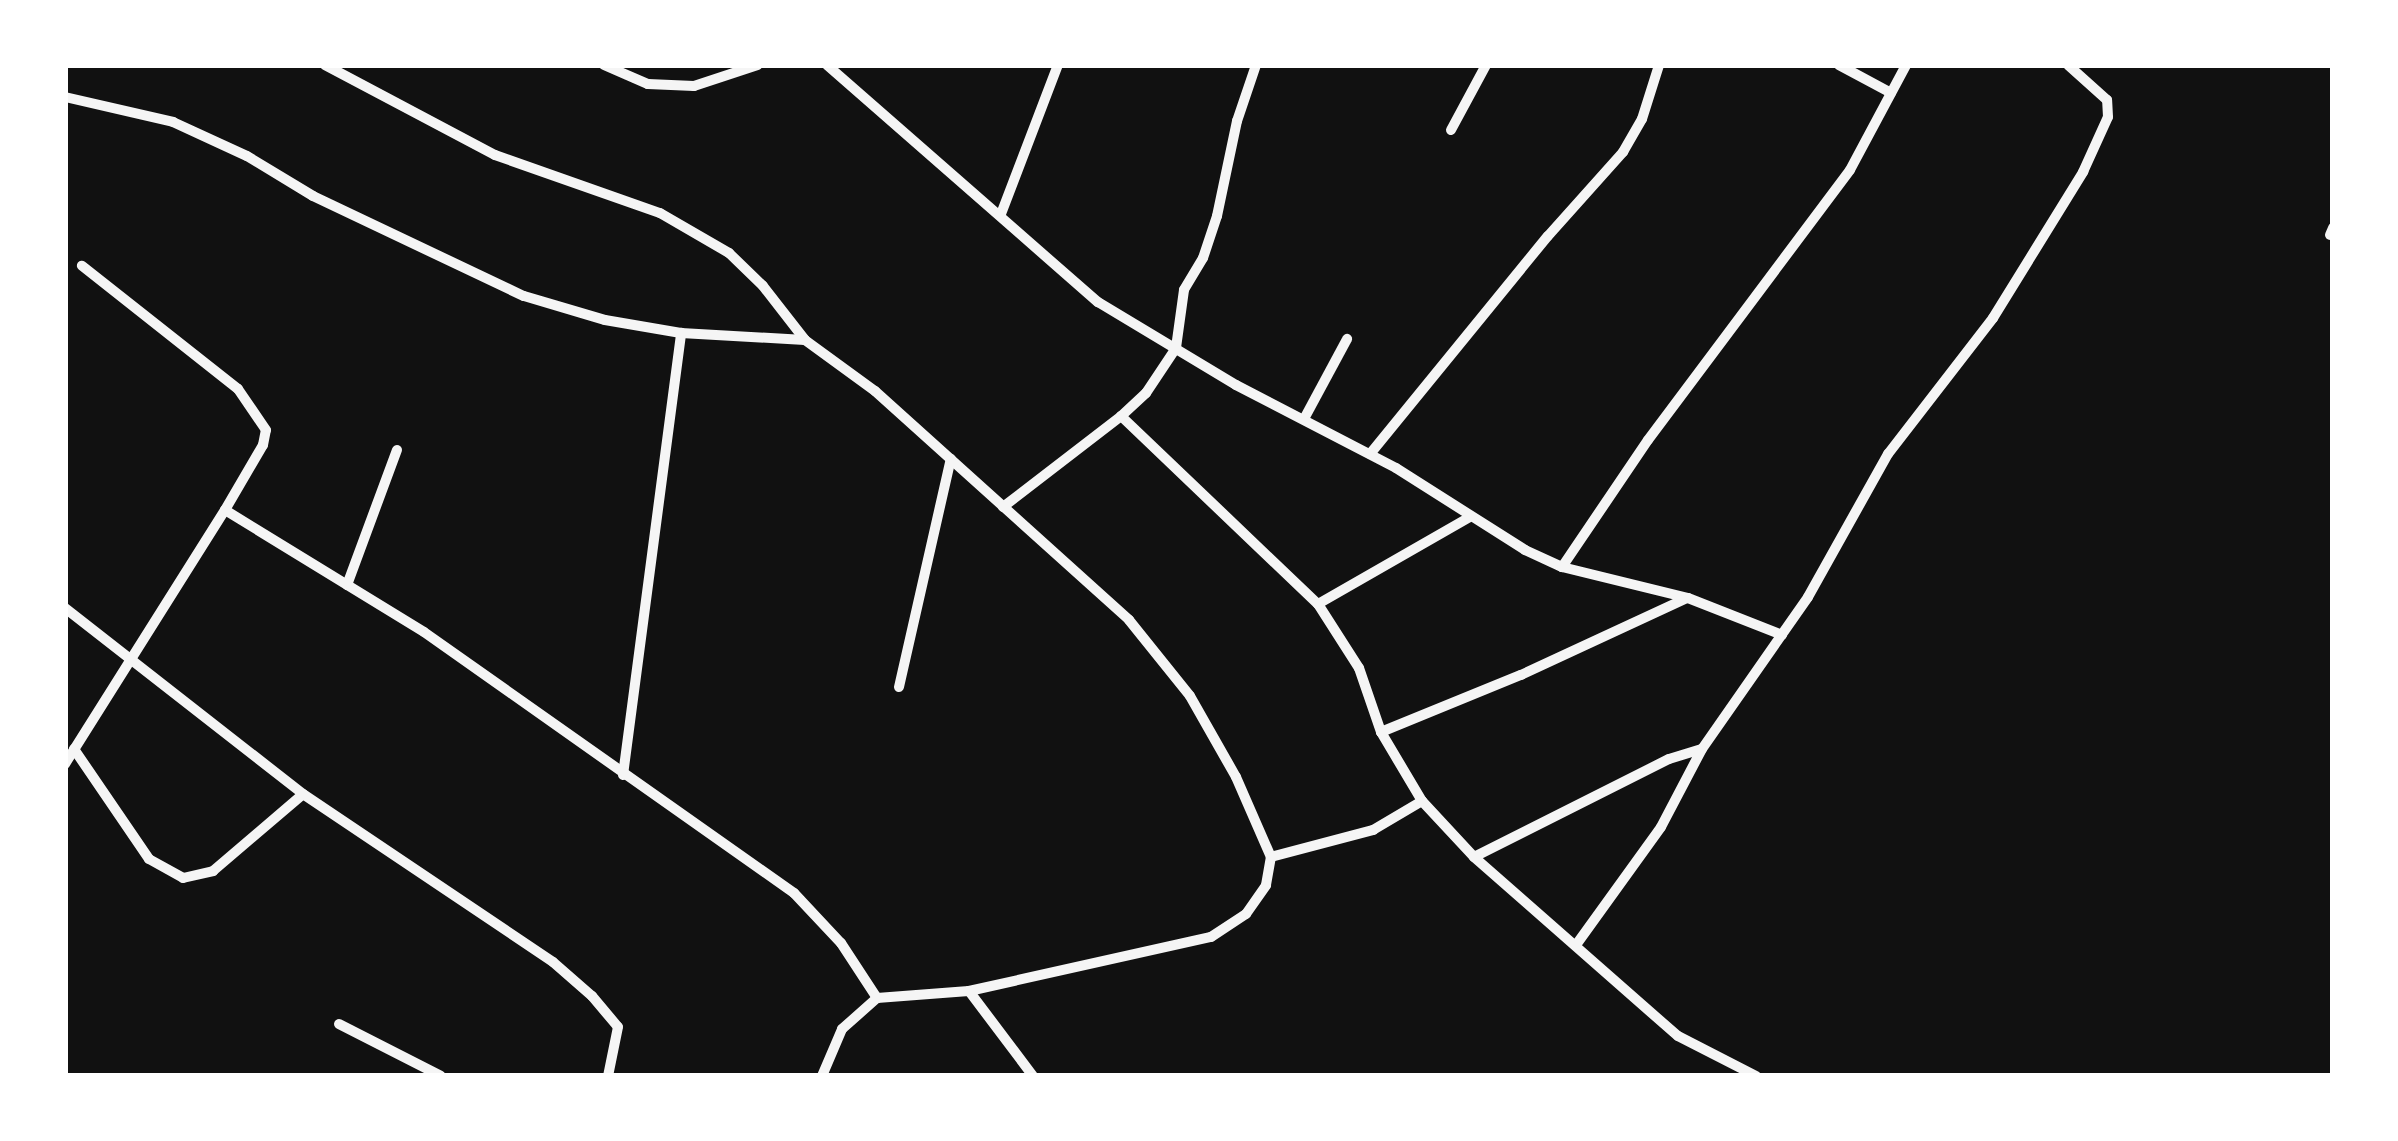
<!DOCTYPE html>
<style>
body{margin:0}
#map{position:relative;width:2398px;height:1141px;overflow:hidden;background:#111;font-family:"DM Sans",sans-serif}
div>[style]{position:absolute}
.minor>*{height:10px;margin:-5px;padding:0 5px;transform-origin:5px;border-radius:5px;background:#f5f5f5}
span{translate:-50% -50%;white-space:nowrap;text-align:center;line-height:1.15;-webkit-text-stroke:10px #fff;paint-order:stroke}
.frame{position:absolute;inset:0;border:68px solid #fff;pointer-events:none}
</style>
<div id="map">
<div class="minor">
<i style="left:325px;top:65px;width:192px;rotate:27.9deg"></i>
<i style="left:495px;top:155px;width:175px;rotate:19.4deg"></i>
<i style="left:660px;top:213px;width:80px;rotate:30.1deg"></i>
<i style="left:729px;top:253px;width:47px;rotate:44.1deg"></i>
<i style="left:763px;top:286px;width:68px;rotate:52.1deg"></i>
<i style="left:805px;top:340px;width:87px;rotate:36.1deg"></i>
<i style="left:875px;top:391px;width:342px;rotate:42deg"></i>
<i style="left:1129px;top:620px;width:97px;rotate:51.2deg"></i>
<i style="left:1190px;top:696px;width:93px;rotate:60.4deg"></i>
<i style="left:1236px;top:777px;width:87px;rotate:66.4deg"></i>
<i style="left:604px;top:65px;width:48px;rotate:23.4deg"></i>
<i style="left:648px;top:84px;width:46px;rotate:2.5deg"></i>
<i style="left:694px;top:86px;width:67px;rotate:-18.2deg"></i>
<i style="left:827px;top:65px;width:360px;rotate:41.2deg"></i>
<i style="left:1098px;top:302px;width:161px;rotate:31deg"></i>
<i style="left:1236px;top:385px;width:180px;rotate:27.4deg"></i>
<i style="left:1396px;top:468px;width:153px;rotate:32.4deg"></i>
<i style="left:1525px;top:550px;width:41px;rotate:24.7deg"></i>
<i style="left:1562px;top:567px;width:130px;rotate:13.8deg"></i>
<i style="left:1688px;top:598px;width:101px;rotate:21.5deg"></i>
<i style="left:1256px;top:65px;width:59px;rotate:108.7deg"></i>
<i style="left:1237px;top:121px;width:97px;rotate:101.9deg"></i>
<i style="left:1217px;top:216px;width:44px;rotate:108.4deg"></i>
<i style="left:1203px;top:258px;width:37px;rotate:121deg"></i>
<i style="left:1184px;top:290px;width:59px;rotate:97.9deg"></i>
<i style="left:1176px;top:348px;width:54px;rotate:123.7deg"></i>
<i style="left:1146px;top:393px;width:34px;rotate:137deg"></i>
<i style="left:1121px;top:416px;width:272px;rotate:43.7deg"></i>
<i style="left:1318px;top:604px;width:76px;rotate:57.4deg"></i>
<i style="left:1359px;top:668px;width:68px;rotate:71deg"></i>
<i style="left:1381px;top:732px;width:80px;rotate:59.3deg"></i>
<i style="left:1422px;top:801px;width:76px;rotate:47.1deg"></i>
<i style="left:1474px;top:857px;width:271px;rotate:41.3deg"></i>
<i style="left:1678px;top:1036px;width:88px;rotate:27.1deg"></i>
<i style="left:1839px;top:65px;width:59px;rotate:28.3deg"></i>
<i style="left:65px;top:97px;width:111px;rotate:13deg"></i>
<i style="left:173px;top:122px;width:81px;rotate:24.7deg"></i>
<i style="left:247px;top:156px;width:77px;rotate:31.2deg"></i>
<i style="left:313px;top:196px;width:233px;rotate:25.4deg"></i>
<i style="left:524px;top:296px;width:84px;rotate:16.5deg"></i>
<i style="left:605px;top:320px;width:77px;rotate:9.7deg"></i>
<i style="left:681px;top:333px;width:124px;rotate:3.2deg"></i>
<i style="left:1451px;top:130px;width:74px;rotate:-61.7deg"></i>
<i style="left:1001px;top:214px;width:160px;rotate:-69.1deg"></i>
<i style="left:2330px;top:235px;width:8px;rotate:-67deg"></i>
<i style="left:1304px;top:419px;width:91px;rotate:-61.7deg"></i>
<i style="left:1370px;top:454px;width:281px;rotate:-50.8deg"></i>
<i style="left:1548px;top:236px;width:113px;rotate:-48.2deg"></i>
<i style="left:1623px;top:152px;width:38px;rotate:-60deg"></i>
<i style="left:1642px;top:119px;width:57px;rotate:-72.5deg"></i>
<i style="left:1003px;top:507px;width:149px;rotate:-37.6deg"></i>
<i style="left:225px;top:510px;width:233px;rotate:31.5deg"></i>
<i style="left:424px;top:632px;width:453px;rotate:35.2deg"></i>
<i style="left:794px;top:893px;width:69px;rotate:46.8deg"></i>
<i style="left:841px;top:943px;width:66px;rotate:56.8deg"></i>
<i style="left:1562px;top:567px;width:153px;rotate:-55.9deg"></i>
<i style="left:1648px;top:440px;width:337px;rotate:-53.2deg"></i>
<i style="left:1850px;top:170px;width:119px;rotate:-61.9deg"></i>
<i style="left:347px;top:585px;width:144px;rotate:-69.7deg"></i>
<i style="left:1318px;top:604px;width:175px;rotate:-29.8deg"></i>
<i style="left:65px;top:608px;width:302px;rotate:38deg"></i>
<i style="left:303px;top:794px;width:301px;rotate:33.9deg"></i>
<i style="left:553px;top:962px;width:52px;rotate:41.1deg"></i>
<i style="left:592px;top:996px;width:40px;rotate:50deg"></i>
<i style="left:618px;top:1027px;width:50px;rotate:101.5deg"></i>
<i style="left:899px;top:687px;width:234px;rotate:-77.2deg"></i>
<i style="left:1381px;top:732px;width:151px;rotate:-22.2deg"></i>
<i style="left:1521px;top:675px;width:183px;rotate:-24.9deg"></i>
<i style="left:74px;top:749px;width:133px;rotate:55.7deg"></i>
<i style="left:149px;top:859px;width:39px;rotate:29deg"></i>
<i style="left:183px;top:878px;width:31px;rotate:-13deg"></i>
<i style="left:213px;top:871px;width:118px;rotate:-40.5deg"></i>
<i style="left:65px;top:764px;width:300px;rotate:-57.8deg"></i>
<i style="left:225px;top:510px;width:75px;rotate:-59.7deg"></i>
<i style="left:263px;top:445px;width:15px;rotate:-79deg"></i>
<i style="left:266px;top:430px;width:50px;rotate:-124.3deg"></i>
<i style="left:238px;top:389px;width:199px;rotate:-141.7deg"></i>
<i style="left:623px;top:775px;width:446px;rotate:-82.5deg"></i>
<i style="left:1271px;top:857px;width:106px;rotate:-14.8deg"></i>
<i style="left:1373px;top:830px;width:57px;rotate:-30.6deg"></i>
<i style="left:1474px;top:857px;width:218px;rotate:-26.7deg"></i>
<i style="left:1669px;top:759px;width:34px;rotate:-17deg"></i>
<i style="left:1576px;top:945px;width:145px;rotate:-54.2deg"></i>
<i style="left:1661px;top:827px;width:88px;rotate:-62.3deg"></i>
<i style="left:1702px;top:749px;width:185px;rotate:-55.1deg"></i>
<i style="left:1808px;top:597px;width:164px;rotate:-60.8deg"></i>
<i style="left:1888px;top:454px;width:172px;rotate:-52.3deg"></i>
<i style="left:1993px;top:318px;width:172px;rotate:-58.3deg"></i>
<i style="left:2083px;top:172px;width:60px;rotate:-65.6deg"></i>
<i style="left:2108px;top:117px;width:17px;rotate:-93deg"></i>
<i style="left:2107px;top:100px;width:52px;rotate:-138.1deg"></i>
<i style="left:969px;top:991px;width:106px;rotate:53deg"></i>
<i style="left:339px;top:1024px;width:114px;rotate:27deg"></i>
<i style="left:822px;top:1076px;width:51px;rotate:-66.9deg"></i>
<i style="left:842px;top:1029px;width:47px;rotate:-41.5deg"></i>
<i style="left:877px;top:998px;width:92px;rotate:-4.4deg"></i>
<i style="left:969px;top:991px;width:248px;rotate:-12.6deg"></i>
<i style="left:1211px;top:937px;width:42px;rotate:-33.3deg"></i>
<i style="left:1246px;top:914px;width:35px;rotate:-55deg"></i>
<i style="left:1266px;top:885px;width:28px;rotate:-80deg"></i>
</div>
<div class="frame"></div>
</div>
